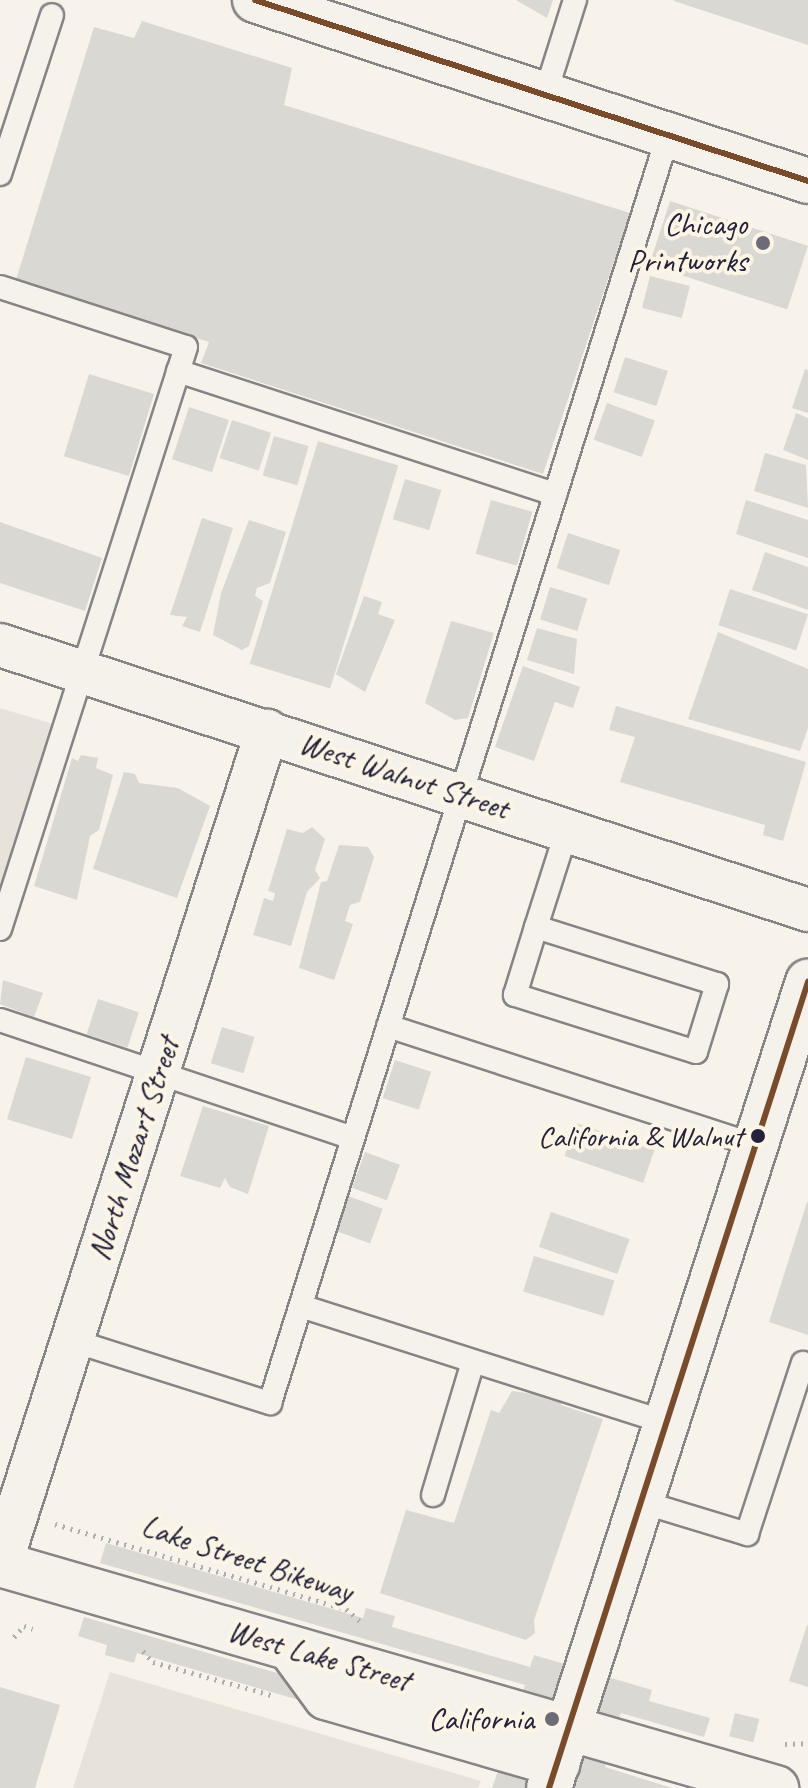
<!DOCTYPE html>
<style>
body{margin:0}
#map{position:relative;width:808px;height:1788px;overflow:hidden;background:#f7f3ea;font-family:Caveat,sans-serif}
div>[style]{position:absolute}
.green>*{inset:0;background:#e8e3da}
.building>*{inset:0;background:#dad8d2;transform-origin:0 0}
.path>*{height:5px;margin-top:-2.5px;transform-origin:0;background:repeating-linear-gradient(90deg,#b0aead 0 2px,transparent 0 8px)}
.roads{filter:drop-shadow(2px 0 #868485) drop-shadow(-2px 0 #868485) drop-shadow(0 2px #868485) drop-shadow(0 -2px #868485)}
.lane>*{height:22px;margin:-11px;padding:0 11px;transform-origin:11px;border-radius:11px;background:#f5f2ec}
.street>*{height:42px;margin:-21px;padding:0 21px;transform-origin:21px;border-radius:21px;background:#f5f2ec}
.secondary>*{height:44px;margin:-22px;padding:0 22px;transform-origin:22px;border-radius:22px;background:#f5f2ec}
.bus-1>*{height:6px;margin:-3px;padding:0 3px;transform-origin:3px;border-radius:3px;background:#7a4b2a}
.dots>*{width:22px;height:22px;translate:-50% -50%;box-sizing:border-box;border:4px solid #fcf5e5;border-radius:50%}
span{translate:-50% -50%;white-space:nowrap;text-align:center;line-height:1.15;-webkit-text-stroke:8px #fcf5e5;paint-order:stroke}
.bus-label{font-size:30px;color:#22223b}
.right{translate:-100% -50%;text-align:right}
.poi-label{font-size:32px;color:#22223b}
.street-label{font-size:32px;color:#22223b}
</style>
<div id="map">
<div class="green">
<i style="clip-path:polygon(0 708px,53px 724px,0 895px)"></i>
<i style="clip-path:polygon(110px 1672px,481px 1781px,478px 1788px,73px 1788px)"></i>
</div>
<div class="building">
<i style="clip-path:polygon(516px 0,553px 0,547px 18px)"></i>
<i style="clip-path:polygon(674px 0,808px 0,808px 45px,674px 1px)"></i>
<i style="clip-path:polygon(142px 21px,292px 68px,284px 105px,630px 213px,543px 474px,201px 363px,209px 342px,16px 280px,94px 27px,134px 38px)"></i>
<i style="left:670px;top:201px;width:145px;height:67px;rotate:18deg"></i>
<i style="left:650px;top:276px;width:41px;height:33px;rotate:14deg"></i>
<i style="left:625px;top:357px;width:45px;height:37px;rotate:18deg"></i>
<i style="clip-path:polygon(805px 369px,808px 370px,808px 413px,792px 408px)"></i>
<i style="left:89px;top:374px;width:68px;height:86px;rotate:17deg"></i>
<i style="left:607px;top:403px;width:51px;height:39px;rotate:20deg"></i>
<i style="left:189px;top:407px;width:42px;height:55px;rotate:18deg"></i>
<i style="clip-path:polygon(796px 413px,808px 418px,808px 460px,783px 450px)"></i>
<i style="left:232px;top:420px;width:41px;height:40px;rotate:18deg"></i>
<i style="left:274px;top:436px;width:36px;height:41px;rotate:16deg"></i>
<i style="left:318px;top:441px;width:84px;height:233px;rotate:17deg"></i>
<i style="clip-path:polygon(765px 453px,806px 465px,808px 508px,754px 491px)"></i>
<i style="left:405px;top:479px;width:38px;height:42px;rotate:17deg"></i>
<i style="left:491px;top:500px;width:43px;height:56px;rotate:16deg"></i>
<i style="clip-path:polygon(746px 500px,808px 520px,808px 558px,736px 534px)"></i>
<i style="clip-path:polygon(202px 518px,233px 528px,200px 632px,182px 626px,187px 617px,170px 615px)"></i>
<i style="clip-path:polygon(249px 520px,286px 532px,270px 583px,257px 588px,255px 596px,263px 601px,249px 646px,242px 650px,213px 635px,221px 593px)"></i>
<i style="clip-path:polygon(0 522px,102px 558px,85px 611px,0 583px)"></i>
<i style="left:568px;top:533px;width:55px;height:37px;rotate:18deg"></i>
<i style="clip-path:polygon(765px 552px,808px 567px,808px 610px,752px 590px)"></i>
<i style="left:550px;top:587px;width:39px;height:34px;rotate:17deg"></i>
<i style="left:730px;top:589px;width:82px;height:38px;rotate:18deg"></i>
<i style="clip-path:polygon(364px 596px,382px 602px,378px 614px,395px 620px,365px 692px,336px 674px)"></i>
<i style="clip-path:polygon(451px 621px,494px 633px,468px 718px,455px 720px,425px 703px)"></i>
<i style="clip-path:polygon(537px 628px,577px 639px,574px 674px,527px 660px)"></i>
<i style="clip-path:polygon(718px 632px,808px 669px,808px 728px,800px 751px,688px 719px)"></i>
<i style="clip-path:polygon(523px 666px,580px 687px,573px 708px,555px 702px,534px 761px,495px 747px)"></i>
<i style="clip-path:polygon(616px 706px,806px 762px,783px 841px,763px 835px,765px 825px,620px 782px,635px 737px,609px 730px)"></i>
<i style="clip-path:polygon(81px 755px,98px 758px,96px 768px,113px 775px,99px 830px,90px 836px,77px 900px,34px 886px,72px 758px,78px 761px)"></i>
<i style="clip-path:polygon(124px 772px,135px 774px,139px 783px,178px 788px,210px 806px,177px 898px,93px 869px)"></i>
<i style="clip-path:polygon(312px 827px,325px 839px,315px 870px,320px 878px,307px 892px,291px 946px,253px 935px,264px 898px,273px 901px,275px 893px,268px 891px,287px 829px,303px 833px)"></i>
<i style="clip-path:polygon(339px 845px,368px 847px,374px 857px,360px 902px,350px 905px,345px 921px,353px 924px,334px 980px,299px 968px,321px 882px,327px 881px)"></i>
<i style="clip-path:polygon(3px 980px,43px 993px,34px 1017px,0 1004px)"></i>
<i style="left:98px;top:999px;width:43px;height:37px;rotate:18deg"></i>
<i style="left:222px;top:1027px;width:34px;height:38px;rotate:17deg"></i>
<i style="left:26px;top:1057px;width:68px;height:65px;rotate:17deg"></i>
<i style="left:395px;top:1060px;width:38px;height:40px;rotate:18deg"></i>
<i style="clip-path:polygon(203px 1106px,269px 1126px,248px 1194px,230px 1187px,225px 1178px,220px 1188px,180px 1176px)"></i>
<i style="left:576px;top:1123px;width:83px;height:35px;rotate:19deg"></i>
<i style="left:365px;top:1152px;width:37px;height:38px;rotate:20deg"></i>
<i style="left:348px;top:1196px;width:37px;height:37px;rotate:20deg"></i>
<i style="clip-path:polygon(807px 1202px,808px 1202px,808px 1335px,769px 1322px)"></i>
<i style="left:551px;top:1212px;width:83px;height:37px;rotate:19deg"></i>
<i style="left:534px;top:1256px;width:84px;height:37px;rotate:17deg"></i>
<i style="clip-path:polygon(512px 1391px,562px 1398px,561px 1405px,603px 1419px,534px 1620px,535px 1633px,526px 1640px,380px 1593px,406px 1510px,454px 1523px,491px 1410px,499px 1413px)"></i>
<i style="clip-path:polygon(106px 1543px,363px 1618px,366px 1608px,395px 1616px,392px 1627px,530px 1667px,534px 1655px,652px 1690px,649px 1701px,710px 1718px,704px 1737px,621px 1713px,616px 1727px,520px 1700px,525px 1685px,100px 1563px)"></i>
<i style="clip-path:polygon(84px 1617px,508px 1740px,609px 1754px,605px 1767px,672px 1788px,492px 1788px,502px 1759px,137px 1653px,134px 1663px,105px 1655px,107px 1645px,78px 1636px)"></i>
<i style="clip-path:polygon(807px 1625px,808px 1625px,808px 1687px,789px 1681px)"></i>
<i style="clip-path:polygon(0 1687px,60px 1705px,35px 1788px,0 1788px)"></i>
<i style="left:735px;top:1713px;width:25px;height:24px;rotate:14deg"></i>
</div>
<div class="path">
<i style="left:55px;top:1524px;width:303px;rotate:16.3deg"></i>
<i style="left:346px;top:1609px;width:18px;rotate:41deg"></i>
<i style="left:14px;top:1637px;width:15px;rotate:-48deg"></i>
<i style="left:24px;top:1626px;width:9px;rotate:18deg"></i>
<i style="left:143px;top:1651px;width:15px;rotate:48deg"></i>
<i style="left:153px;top:1662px;width:123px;rotate:15.6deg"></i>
<i style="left:785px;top:1744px;width:23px;rotate:-2deg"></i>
</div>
<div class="roads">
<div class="lane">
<i style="left:545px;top:95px;width:100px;rotate:-72.5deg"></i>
<i style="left:0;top:174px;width:167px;rotate:-71.9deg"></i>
<i style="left:0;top:287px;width:195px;rotate:17.9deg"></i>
<i style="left:186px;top:347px;width:611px;rotate:107.72deg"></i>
<i style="left:178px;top:371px;width:397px;rotate:18.1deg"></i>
<i style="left:536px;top:927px;width:190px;rotate:17.5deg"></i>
<i style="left:717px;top:984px;width:71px;rotate:107.2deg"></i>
<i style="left:696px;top:1052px;width:190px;rotate:-162.5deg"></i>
<i style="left:515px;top:995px;width:71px;rotate:-72.8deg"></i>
<i style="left:536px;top:927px;width:102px;rotate:-72.3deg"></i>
<i style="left:0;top:1020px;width:372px;rotate:18.5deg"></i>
<i style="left:388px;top:1026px;width:388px;rotate:18deg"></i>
<i style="left:301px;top:1306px;width:387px;rotate:17.7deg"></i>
<i style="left:74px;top:1341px;width:206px;rotate:17.6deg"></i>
<i style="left:270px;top:1403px;width:1329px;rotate:-72.57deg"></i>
<i style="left:433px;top:1495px;width:139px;rotate:-73.3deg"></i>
<i style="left:645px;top:1503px;width:107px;rotate:16.9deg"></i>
<i style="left:747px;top:1534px;width:180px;rotate:-71.9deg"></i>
</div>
<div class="street">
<i style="left:0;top:645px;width:850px;rotate:18.16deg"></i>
<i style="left:0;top:1566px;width:877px;rotate:-72.27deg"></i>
</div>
<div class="secondary">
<i style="left:255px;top:0;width:582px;rotate:18.12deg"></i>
<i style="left:0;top:1564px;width:808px;rotate:16.1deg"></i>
<i style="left:290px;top:1648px;width:61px;rotate:53.7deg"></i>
<i style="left:326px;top:1697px;width:241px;rotate:16.2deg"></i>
<i style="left:549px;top:1788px;width:847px;rotate:-72.19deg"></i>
</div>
</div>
<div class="bus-1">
<i style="left:255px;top:0;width:582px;rotate:18.12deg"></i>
<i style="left:549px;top:1788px;width:847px;rotate:-72.19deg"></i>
</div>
<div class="dots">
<i style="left:763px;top:243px;background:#6d6b78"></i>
<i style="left:758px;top:1136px;background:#22223b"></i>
<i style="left:552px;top:1719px;background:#6d6b78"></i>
</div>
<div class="bus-label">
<span class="right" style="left:743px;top:1136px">California &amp; Walnut</span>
</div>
<div class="poi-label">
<span class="right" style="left:747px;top:243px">Chicago<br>Printworks</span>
<span class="right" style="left:534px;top:1719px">California</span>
</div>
<div class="street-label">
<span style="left:404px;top:776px;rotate:18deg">West Walnut Street</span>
<span style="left:134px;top:1149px;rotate:-72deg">North Mozart Street</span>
<span style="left:247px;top:1559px;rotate:18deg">Lake Street Bikeway</span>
<span style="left:319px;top:1656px;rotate:16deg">West Lake Street</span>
</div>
</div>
